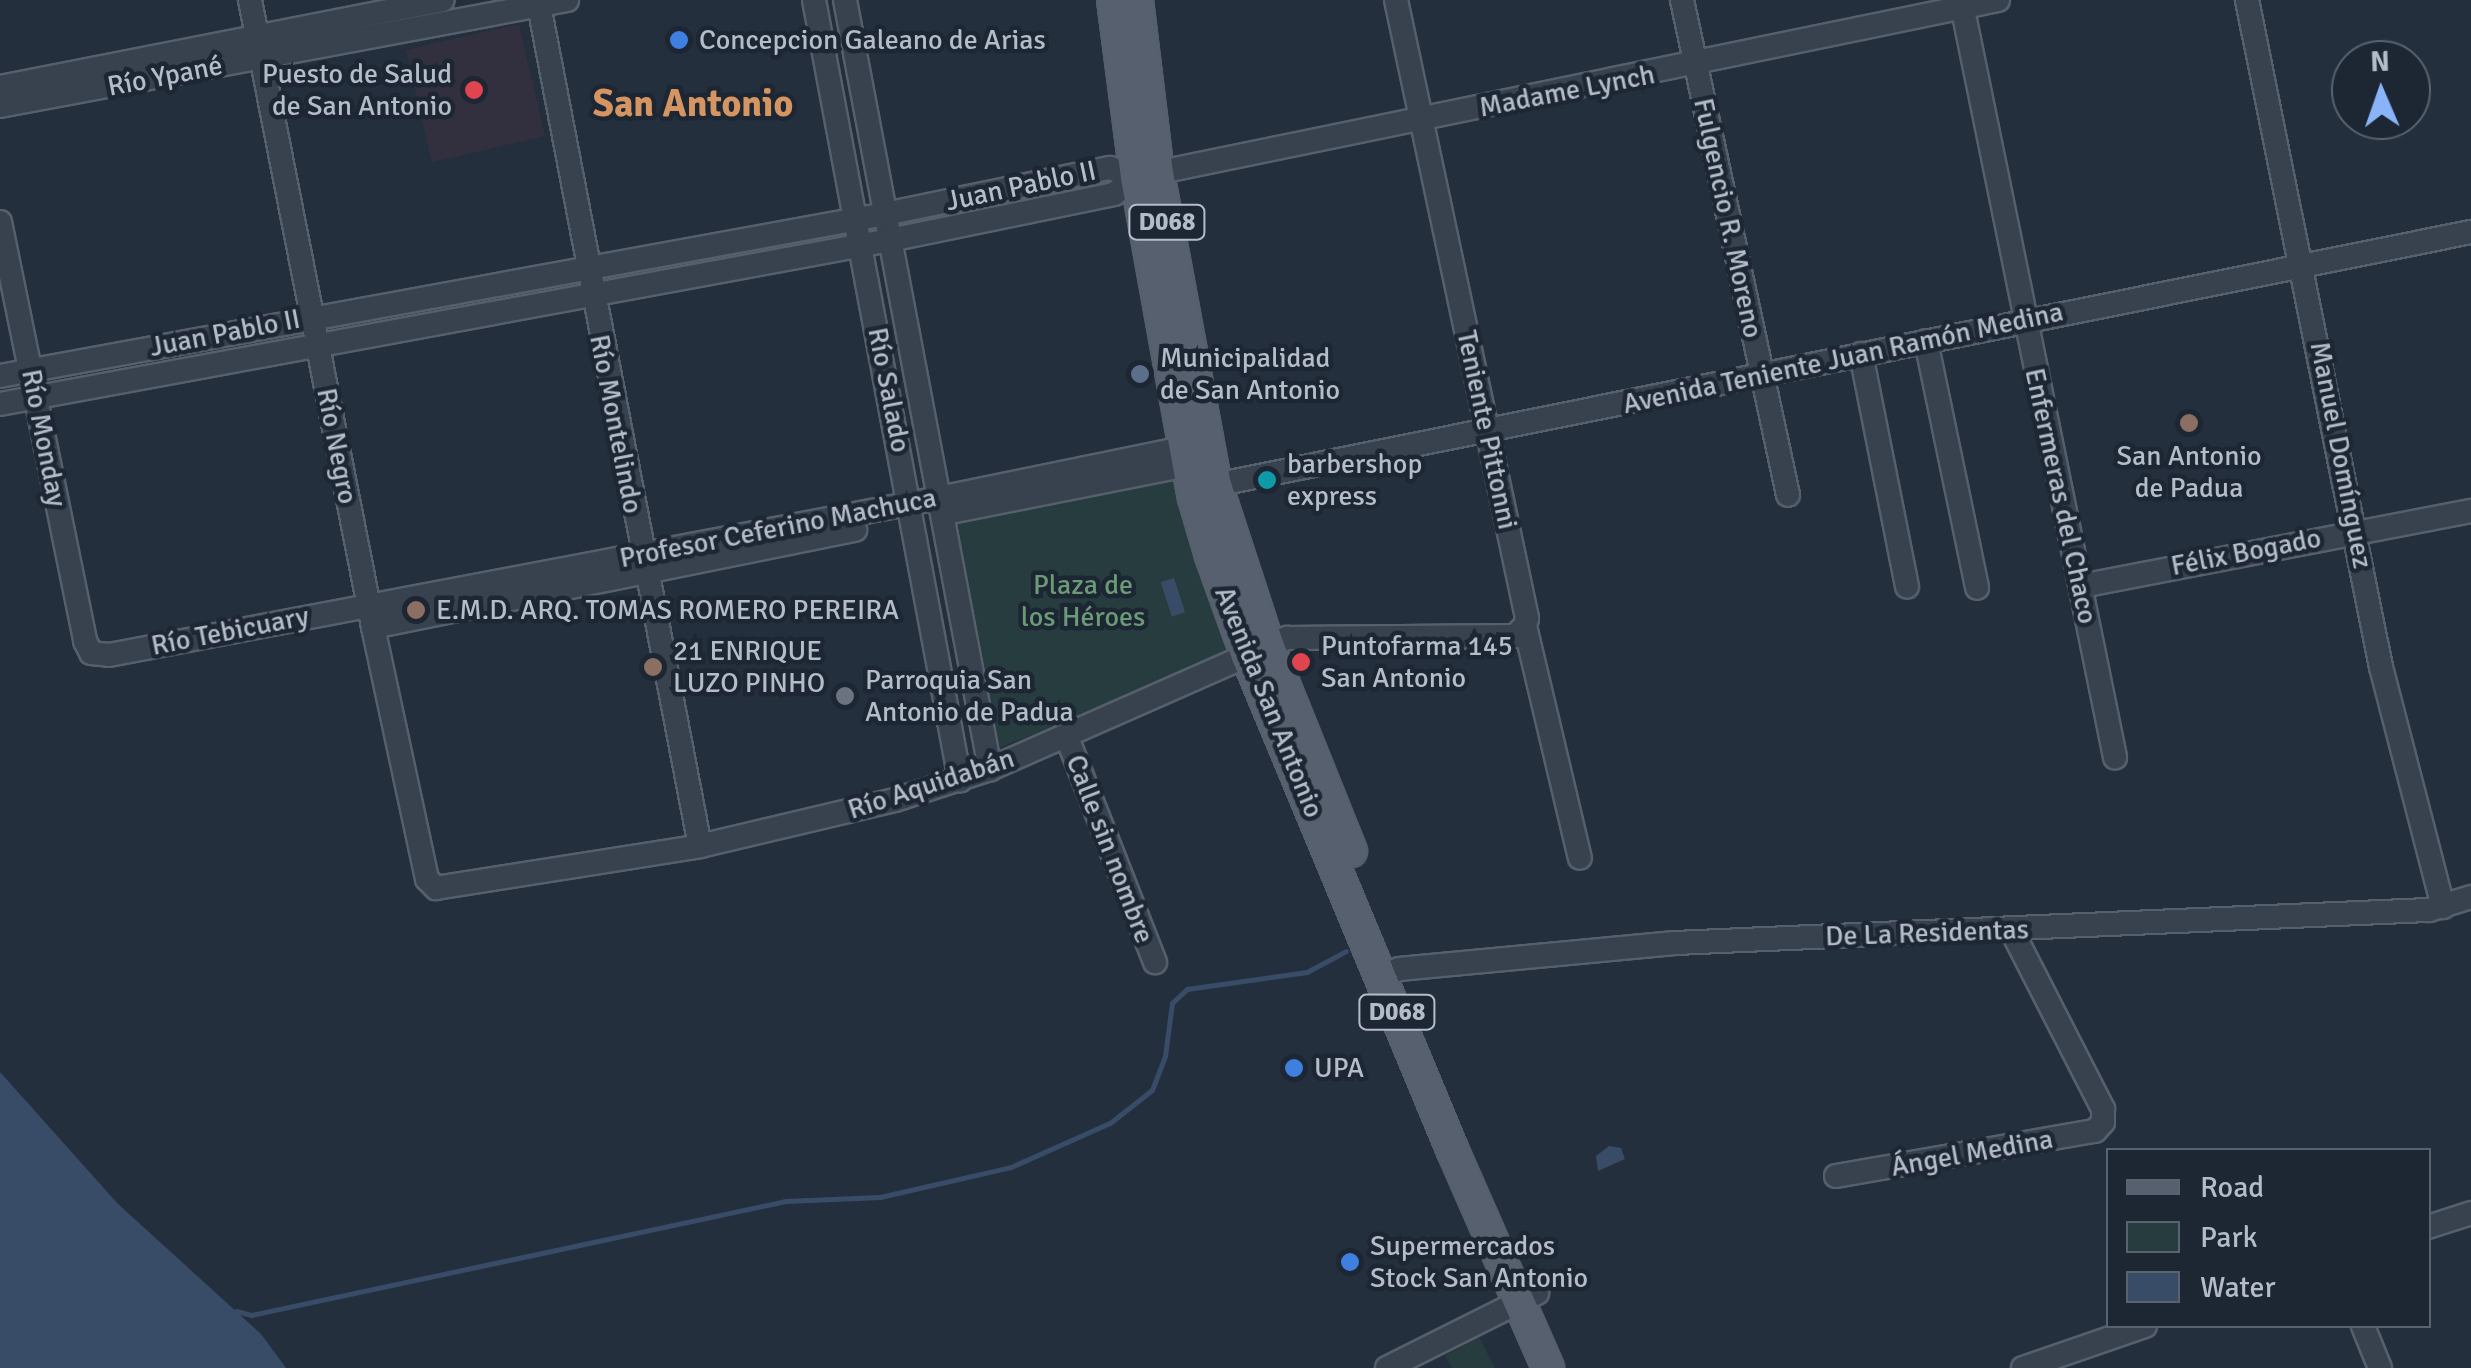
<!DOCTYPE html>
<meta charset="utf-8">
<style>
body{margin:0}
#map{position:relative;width:2471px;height:1368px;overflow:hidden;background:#242f3e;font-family:Signika,sans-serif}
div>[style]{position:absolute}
.medical>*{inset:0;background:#32303f;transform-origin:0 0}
.green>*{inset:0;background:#263c3f}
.water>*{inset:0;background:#394c67;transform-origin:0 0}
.stream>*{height:5px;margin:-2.5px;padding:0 2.5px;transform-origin:2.5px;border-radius:2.5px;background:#394c67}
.roads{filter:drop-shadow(2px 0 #565f6c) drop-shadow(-2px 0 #565f6c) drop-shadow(0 2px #565f6c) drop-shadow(0 -2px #565f6c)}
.minor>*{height:22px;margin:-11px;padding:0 11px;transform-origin:11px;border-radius:11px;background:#38414e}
.major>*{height:30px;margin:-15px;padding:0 15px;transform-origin:15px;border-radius:15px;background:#56606e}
.dots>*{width:28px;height:28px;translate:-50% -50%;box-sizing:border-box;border:5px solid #1d2633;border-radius:50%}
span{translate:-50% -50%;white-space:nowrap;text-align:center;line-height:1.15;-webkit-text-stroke:9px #1d2633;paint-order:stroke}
.shield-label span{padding:2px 8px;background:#1d2633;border:2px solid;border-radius:8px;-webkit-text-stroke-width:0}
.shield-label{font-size:25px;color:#b4bcc9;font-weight:700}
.poi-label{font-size:28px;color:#b4bcc9}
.left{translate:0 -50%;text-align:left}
.right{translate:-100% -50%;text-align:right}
.street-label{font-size:28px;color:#b4bcc9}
.park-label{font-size:28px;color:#6b9a76}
.district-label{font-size:38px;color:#d59563;font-weight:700}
.legend{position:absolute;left:2106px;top:1148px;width:325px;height:180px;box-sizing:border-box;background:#1d2633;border:2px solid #59626f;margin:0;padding:12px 18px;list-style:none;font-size:30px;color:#b4bcc9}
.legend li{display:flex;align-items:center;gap:20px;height:50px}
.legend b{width:50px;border:2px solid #59626f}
.north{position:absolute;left:2331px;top:40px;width:100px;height:100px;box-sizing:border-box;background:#1d2633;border:2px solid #59626f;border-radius:50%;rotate:358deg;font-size:28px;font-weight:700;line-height:40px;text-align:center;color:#b4bcc9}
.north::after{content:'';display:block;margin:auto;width:35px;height:45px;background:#8ab4f8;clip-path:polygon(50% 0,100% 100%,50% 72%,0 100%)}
</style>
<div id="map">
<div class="medical">
<i style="left:519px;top:24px;width:115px;height:116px;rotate:77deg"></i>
</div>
<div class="green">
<i style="clip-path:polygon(1174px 475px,1228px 658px,996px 749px,951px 520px)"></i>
<i style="clip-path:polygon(1479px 1337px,1495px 1368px,1452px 1368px,1445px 1356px)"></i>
</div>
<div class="water">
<i style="left:1174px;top:578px;width:36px;height:14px;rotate:72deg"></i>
<i style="clip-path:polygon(0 1072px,118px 1204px,261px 1334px,286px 1368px,0 1368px)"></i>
<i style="clip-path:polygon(1609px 1146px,1621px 1148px,1625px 1159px,1598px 1171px,1596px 1156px)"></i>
</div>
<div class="stream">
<i style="left:236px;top:1311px;width:16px;rotate:15deg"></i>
<i style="left:251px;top:1315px;width:547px;rotate:-12.03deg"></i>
<i style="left:786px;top:1201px;width:94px;rotate:-2.4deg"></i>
<i style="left:880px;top:1197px;width:134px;rotate:-12.9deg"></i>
<i style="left:1011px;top:1167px;width:108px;rotate:-24deg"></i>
<i style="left:1110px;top:1123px;width:53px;rotate:-38.2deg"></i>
<i style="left:1152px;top:1090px;width:36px;rotate:-69deg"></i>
<i style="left:1165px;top:1056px;width:53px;rotate:-82.5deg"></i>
<i style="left:1172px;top:1003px;width:21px;rotate:-43deg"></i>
<i style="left:1187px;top:989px;width:121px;rotate:-8.1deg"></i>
<i style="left:1307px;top:972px;width:44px;rotate:-28.3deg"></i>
</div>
<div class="roads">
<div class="minor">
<i style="left:250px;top:0;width:639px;rotate:78.9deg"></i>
<i style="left:373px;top:627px;width:258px;rotate:77.9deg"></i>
<i style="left:427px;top:879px;width:13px;rotate:45deg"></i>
<i style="left:436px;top:888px;width:267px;rotate:-9deg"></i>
<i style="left:700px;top:846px;width:200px;rotate:-13.3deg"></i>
<i style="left:895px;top:800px;width:100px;rotate:-18.1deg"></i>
<i style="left:990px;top:769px;width:325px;rotate:-23.8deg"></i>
<i style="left:1287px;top:638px;width:228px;rotate:-0.5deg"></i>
<i style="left:1515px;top:636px;width:14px;rotate:-45deg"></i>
<i style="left:538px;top:0;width:861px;rotate:79.16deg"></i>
<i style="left:814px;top:0;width:794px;rotate:79.4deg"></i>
<i style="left:845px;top:0;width:783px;rotate:79.32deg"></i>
<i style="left:1396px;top:0;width:632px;rotate:78.03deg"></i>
<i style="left:1527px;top:618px;width:8px;rotate:104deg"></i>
<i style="left:1525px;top:626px;width:238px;rotate:76.7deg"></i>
<i style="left:1682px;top:0;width:506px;rotate:77.91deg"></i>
<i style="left:1961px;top:0;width:773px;rotate:78.5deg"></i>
<i style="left:2247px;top:0;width:680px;rotate:78.64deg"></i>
<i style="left:2381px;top:667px;width:248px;rotate:75.5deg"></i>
<i style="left:0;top:87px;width:451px;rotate:-11.1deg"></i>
<i style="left:0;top:106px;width:577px;rotate:-10.59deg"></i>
<i style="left:0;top:222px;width:428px;rotate:78.5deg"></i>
<i style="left:85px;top:641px;width:13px;rotate:63deg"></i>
<i style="left:91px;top:653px;width:18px;rotate:6deg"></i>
<i style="left:109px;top:655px;width:845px;rotate:-10.71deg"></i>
<i style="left:939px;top:498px;width:263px;rotate:-11.6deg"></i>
<i style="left:1926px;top:341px;width:252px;rotate:78.3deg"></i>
<i style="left:1861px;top:354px;width:237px;rotate:78.8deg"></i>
<i style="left:0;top:376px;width:900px;rotate:-10.37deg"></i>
<i style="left:885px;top:214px;width:230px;rotate:-11.6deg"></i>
<i style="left:1110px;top:168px;width:28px;rotate:19deg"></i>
<i style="left:0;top:404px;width:905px;rotate:-10.44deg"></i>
<i style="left:890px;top:240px;width:229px;rotate:-11.6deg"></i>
<i style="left:1114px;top:194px;width:28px;rotate:-38deg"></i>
<i style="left:1136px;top:177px;width:880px;rotate:-11.6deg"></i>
<i style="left:1200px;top:488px;width:1297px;rotate:-11.39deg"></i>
<i style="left:950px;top:512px;width:258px;rotate:-11.2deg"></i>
<i style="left:2081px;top:586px;width:397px;rotate:-10.9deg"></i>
<i style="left:373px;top:627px;width:492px;rotate:-11.4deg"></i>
<i style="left:1066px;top:735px;width:244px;rotate:68.6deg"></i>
<i style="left:1382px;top:976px;width:18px;rotate:-22deg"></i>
<i style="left:1399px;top:969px;width:277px;rotate:-5.4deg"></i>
<i style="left:1675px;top:943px;width:755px;rotate:-2.51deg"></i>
<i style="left:2429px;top:910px;width:44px;rotate:-17.2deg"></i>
<i style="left:1836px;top:1176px;width:263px;rotate:-9.9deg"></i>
<i style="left:2095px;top:1131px;width:12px;rotate:-48deg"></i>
<i style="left:2103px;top:1122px;width:13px;rotate:-90deg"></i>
<i style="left:2103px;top:1109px;width:202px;rotate:-117.1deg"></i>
<i style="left:2428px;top:1227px;width:45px;rotate:-18deg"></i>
<i style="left:2363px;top:1326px;width:45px;rotate:68deg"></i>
<i style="left:1387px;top:1368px;width:168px;rotate:-26.6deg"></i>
<i style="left:2023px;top:1368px;width:129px;rotate:-19deg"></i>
</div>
<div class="major">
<i style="left:1113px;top:0;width:178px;rotate:82.6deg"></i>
<i style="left:1136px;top:177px;width:326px;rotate:79.8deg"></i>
<i style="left:1194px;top:498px;width:60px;rotate:73.7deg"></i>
<i style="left:1211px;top:556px;width:106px;rotate:70.2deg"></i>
<i style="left:1247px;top:656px;width:534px;rotate:67.42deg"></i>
<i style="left:1452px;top:1149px;width:239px;rotate:66.3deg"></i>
<i style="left:1137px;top:0;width:174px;rotate:83.1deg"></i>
<i style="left:1158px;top:173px;width:317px;rotate:79.5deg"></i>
<i style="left:1216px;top:485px;width:170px;rotate:71.9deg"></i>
<i style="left:1269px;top:647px;width:220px;rotate:68.1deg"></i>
</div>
</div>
<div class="dots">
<i style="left:679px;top:40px;background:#3f7fe0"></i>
<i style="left:474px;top:90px;background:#e0444e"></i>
<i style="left:1140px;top:374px;background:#5c6f8a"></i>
<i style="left:2189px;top:423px;background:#8d6e63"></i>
<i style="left:1267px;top:480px;background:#0f9aa8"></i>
<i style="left:416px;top:610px;background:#8d6e63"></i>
<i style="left:1301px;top:662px;background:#e0444e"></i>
<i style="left:653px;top:667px;background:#8d6e63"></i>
<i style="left:845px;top:696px;background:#6b7280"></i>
<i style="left:1294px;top:1068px;background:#3f7fe0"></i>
<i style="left:1350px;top:1262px;background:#3f7fe0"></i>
</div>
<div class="shield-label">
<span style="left:1167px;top:222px">D068</span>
<span style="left:1397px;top:1012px">D068</span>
</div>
<div class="poi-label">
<span class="left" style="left:699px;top:40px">Concepcion Galeano de Arias</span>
<span class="right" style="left:452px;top:90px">Puesto de Salud<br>de San Antonio</span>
<span class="left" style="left:1160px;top:374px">Municipalidad<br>de San Antonio</span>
<span style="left:2189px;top:472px">San Antonio<br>de Padua</span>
<span class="left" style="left:1287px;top:480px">barbershop<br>express</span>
<span class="left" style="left:436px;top:610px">E.M.D. ARQ. TOMAS ROMERO PEREIRA</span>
<span class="left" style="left:1321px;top:662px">Puntofarma 145<br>San Antonio</span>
<span class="left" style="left:673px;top:667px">21 ENRIQUE<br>LUZO PINHO</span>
<span class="left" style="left:865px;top:696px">Parroquia San<br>Antonio de Padua</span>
<span class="left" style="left:1314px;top:1068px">UPA</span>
<span class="left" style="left:1370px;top:1262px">Supermercados<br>Stock San Antonio</span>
</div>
<div class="street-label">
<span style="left:165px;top:76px;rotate:-11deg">Río Ypané</span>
<span style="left:1567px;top:91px;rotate:-11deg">Madame Lynch</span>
<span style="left:1021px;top:186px;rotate:-12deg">Juan Pablo II</span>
<span style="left:1728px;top:218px;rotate:78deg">Fulgencio R. Moreno</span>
<span style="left:225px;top:333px;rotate:-11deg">Juan Pablo II</span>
<span style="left:1843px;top:358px;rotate:-12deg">Avenida Teniente Juan Ramón Medina</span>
<span style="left:889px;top:390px;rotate:79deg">Río Salado</span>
<span style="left:616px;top:424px;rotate:79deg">Río Montelindo</span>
<span style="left:1487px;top:430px;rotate:78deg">Teniente Pittonni</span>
<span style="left:44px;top:438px;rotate:79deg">Río Monday</span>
<span style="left:337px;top:446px;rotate:79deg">Río Negro</span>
<span style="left:2341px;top:455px;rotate:79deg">Manuel Domínguez</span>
<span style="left:2061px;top:496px;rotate:78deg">Enfermeras del Chaco</span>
<span style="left:778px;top:528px;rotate:-11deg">Profesor Ceferino Machuca</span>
<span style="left:2246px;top:552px;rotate:-11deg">Félix Bogado</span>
<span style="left:230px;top:631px;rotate:-11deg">Río Tebicuary</span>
<span style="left:1269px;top:702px;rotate:68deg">Avenida San Antonio</span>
<span style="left:931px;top:784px;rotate:-18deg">Río Aquidabán</span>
<span style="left:1110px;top:849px;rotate:69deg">Calle sin nombre</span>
<span style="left:1927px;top:933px;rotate:-2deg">De La Residentas</span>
<span style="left:1972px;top:1153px;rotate:-10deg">Ángel Medina</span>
</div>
<div class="park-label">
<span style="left:1083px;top:601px">Plaza de<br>los Héroes</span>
</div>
<div class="district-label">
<span style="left:693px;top:104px">San Antonio</span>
</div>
<ul class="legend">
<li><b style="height:12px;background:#56606e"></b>Road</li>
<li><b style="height:28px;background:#263c3f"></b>Park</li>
<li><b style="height:28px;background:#394c67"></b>Water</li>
</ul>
<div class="north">N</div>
</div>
